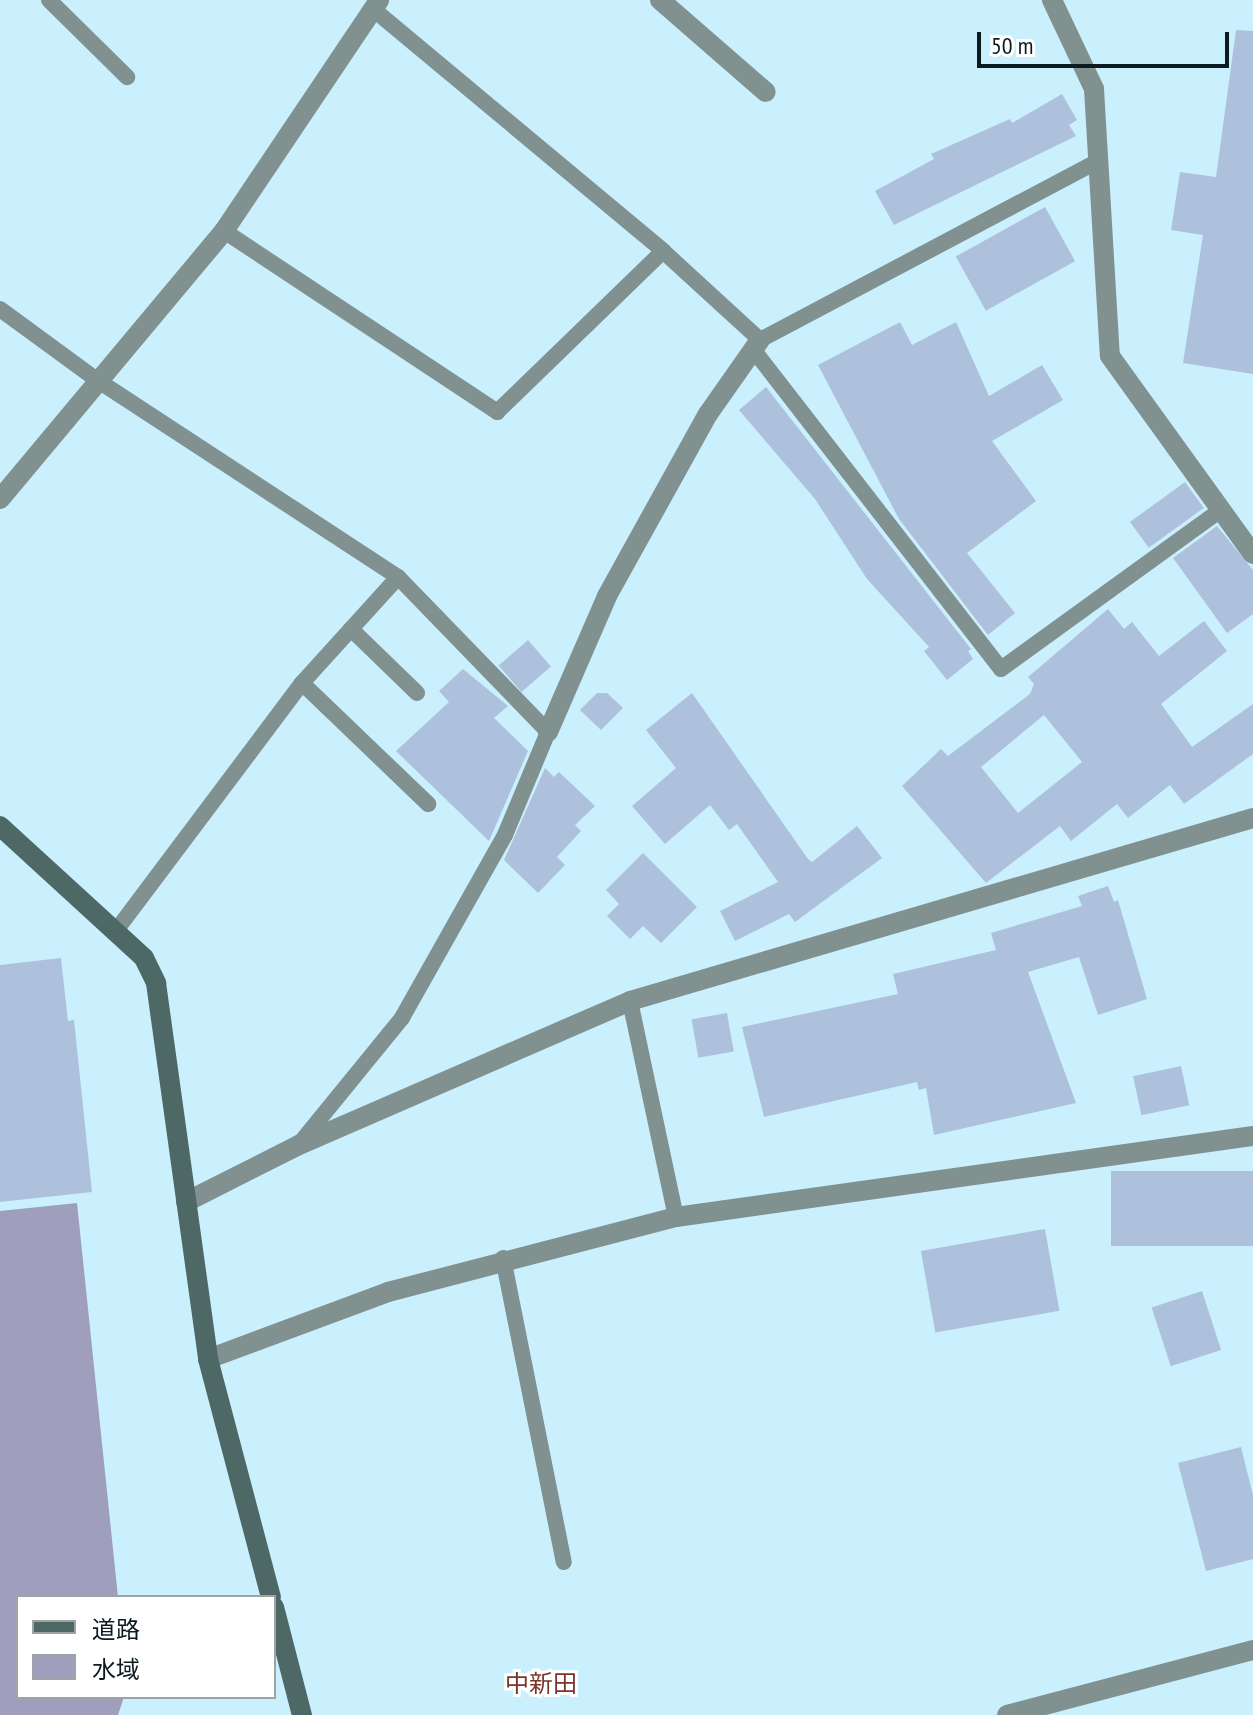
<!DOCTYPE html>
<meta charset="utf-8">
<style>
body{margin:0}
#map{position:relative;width:1253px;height:1715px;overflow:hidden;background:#caf0fe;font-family:"PT Sans Narrow","Noto Sans JP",sans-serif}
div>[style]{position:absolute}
.water>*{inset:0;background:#a09ebd}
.building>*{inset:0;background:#adc1dc;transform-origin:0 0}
.lane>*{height:16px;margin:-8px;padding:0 8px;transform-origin:8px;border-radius:8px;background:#809190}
.street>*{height:20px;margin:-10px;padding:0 10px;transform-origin:10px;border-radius:10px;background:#809190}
.secondary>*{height:20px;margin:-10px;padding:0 10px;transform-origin:10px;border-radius:10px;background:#4e6866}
span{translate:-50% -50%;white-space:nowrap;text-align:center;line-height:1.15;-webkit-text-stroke:6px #fff;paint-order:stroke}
.neighbourhood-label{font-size:24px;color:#7a342c}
.legend{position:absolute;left:16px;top:1595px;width:260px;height:104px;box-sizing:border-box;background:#fff;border:2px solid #9ea4a6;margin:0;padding:10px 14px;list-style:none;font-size:24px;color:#0d1b20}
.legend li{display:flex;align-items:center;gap:16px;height:40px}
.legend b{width:40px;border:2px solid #9ea4a6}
.scale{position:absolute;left:977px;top:32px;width:252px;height:36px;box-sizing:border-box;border:4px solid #0d1b20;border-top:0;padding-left:10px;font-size:24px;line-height:28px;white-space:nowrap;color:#0d1b20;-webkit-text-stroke:6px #fff;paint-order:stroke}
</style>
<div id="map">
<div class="water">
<i style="clip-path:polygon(77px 1203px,118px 1597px,18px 1597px,18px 1697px,124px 1697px,118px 1715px,0 1715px,0 1211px)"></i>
</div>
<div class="building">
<i style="clip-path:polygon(1236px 30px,1253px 31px,1253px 374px,1183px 363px,1203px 235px,1171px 230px,1180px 172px,1216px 177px)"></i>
<i style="clip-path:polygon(1062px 94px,1077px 120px,1069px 125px,1076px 136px,894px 225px,875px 191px,934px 159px,931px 154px,1010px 119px,1012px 123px)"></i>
<i style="left:1045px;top:207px;width:62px;height:102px;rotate:61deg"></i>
<i style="clip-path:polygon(900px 322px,912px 345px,956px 322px,989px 396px,1042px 365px,1063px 400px,992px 441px,1036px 501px,967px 553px,1015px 613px,988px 635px,899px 519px,818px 365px)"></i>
<i style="clip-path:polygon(766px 387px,971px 649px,968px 651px,973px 659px,947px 680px,924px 651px,929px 647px,867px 579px,815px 499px,739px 410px)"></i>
<i style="left:1185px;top:482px;width:32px;height:68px;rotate:54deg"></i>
<i style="clip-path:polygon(1217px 526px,1253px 570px,1253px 614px,1227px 633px,1173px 558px)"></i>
<i style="clip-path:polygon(evenodd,1108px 609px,1124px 629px,1132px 622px,1159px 656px,1204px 621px,1227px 651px,1161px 704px,1192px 747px,1253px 704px,1253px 754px,1184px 804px,1170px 785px,1128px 818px,1117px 804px,1071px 841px,1060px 826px,986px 883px,902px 786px,941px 749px,948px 756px,1030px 694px,1034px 684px,1028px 677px,1108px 609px,1044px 715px,1082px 762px,1018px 813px,981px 767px,1044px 715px)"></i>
<i style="left:528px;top:640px;width:35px;height:39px;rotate:49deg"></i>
<i style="clip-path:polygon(463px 669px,508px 706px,494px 718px,528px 751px,489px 841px,396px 751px,449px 702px,439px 691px)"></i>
<i style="clip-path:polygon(597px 693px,607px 693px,623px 708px,601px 730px,580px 710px)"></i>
<i style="clip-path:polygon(692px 693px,808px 859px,812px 862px,857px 826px,882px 858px,795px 922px,789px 914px,735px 941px,720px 911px,778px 882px,737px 824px,729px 830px,710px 805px,665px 844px,632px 806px,676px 768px,646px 730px)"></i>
<i style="clip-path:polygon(545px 768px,554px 777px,559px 772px,595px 806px,575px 825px,581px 831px,557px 857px,565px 865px,538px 893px,504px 860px)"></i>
<i style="clip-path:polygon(643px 853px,697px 907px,661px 943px,643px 926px,630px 939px,607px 916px,619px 904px,606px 890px)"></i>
<i style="clip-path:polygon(1108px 886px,1114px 902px,1118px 900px,1147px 999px,1098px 1015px,1079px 957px,1028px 972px,1076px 1103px,934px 1135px,926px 1088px,919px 1090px,917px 1082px,764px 1117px,742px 1027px,898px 994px,893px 974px,996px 950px,991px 933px,1082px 906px,1078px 896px)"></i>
<i style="clip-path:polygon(61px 958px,68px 1021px,74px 1020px,92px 1192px,0 1202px,0 965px)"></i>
<i style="left:727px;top:1013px;width:39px;height:36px;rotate:80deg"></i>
<i style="left:1181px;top:1066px;width:40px;height:49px;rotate:78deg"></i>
<i style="left:1253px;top:1171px;width:75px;height:142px;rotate:90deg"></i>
<i style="left:1045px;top:1229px;width:83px;height:126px;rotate:80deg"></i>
<i style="left:1202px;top:1291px;width:62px;height:53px;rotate:72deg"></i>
<i style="clip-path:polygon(1241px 1447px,1253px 1495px,1253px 1559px,1206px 1571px,1178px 1463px)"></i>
</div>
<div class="lane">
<i style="left:49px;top:0;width:110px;rotate:44.6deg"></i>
<i style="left:373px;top:9px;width:378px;rotate:39.8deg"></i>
<i style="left:663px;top:251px;width:132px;rotate:42.5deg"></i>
<i style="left:760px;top:340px;width:382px;rotate:-27.9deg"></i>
<i style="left:224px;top:231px;width:328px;rotate:33.5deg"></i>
<i style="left:497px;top:412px;width:231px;rotate:-44.1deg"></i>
<i style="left:0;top:309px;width:120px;rotate:36.2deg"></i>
<i style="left:97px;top:380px;width:360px;rotate:33.2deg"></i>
<i style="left:398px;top:577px;width:216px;rotate:45.9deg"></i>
<i style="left:548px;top:732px;width:112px;rotate:112.7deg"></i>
<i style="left:505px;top:835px;width:210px;rotate:119.4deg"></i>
<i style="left:402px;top:1018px;width:161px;rotate:129.2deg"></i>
<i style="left:752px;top:348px;width:406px;rotate:52.2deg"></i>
<i style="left:1001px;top:669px;width:269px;rotate:-35.9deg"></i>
<i style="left:351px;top:629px;width:92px;rotate:44.1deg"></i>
<i style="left:302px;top:683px;width:175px;rotate:43.8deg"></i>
<i style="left:115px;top:932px;width:311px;rotate:-53.1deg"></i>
<i style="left:302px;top:683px;width:143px;rotate:-47.8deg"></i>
<i style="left:630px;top:1001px;width:221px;rotate:78deg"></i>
<i style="left:503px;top:1258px;width:310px;rotate:78.7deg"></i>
</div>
<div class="street">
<i style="left:660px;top:0;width:140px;rotate:41deg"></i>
<i style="left:1052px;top:0;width:98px;rotate:64.7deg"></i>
<i style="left:1094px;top:89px;width:267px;rotate:86.6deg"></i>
<i style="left:1110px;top:356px;width:244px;rotate:54.2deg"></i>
<i style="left:0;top:499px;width:349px;rotate:-50.1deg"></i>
<i style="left:224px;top:231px;width:278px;rotate:-56.1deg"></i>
<i style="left:548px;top:732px;width:148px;rotate:-66.5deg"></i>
<i style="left:607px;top:596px;width:208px;rotate:-61deg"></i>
<i style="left:708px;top:414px;width:90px;rotate:-54.9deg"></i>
<i style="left:186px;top:1202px;width:127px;rotate:-26.8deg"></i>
<i style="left:299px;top:1145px;width:361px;rotate:-23.5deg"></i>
<i style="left:630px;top:1001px;width:649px;rotate:-16.37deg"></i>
<i style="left:208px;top:1359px;width:192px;rotate:-20.4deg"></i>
<i style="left:388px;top:1292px;width:298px;rotate:-14.6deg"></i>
<i style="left:676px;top:1217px;width:583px;rotate:-7.99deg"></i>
<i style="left:1007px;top:1715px;width:254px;rotate:-14.8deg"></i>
</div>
<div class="secondary">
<i style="left:0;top:826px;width:195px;rotate:42.5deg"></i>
<i style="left:144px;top:958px;width:28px;rotate:64deg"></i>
<i style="left:156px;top:983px;width:380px;rotate:82.1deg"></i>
<i style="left:208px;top:1359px;width:246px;rotate:75.2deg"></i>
<i style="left:274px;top:1607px;width:112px;rotate:75.5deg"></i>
</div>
<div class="neighbourhood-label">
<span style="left:541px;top:1684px">中新田</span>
</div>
<ul class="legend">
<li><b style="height:10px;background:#4e6866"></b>道路</li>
<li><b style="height:22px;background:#a09ebd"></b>水域</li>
</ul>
<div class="scale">50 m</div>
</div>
